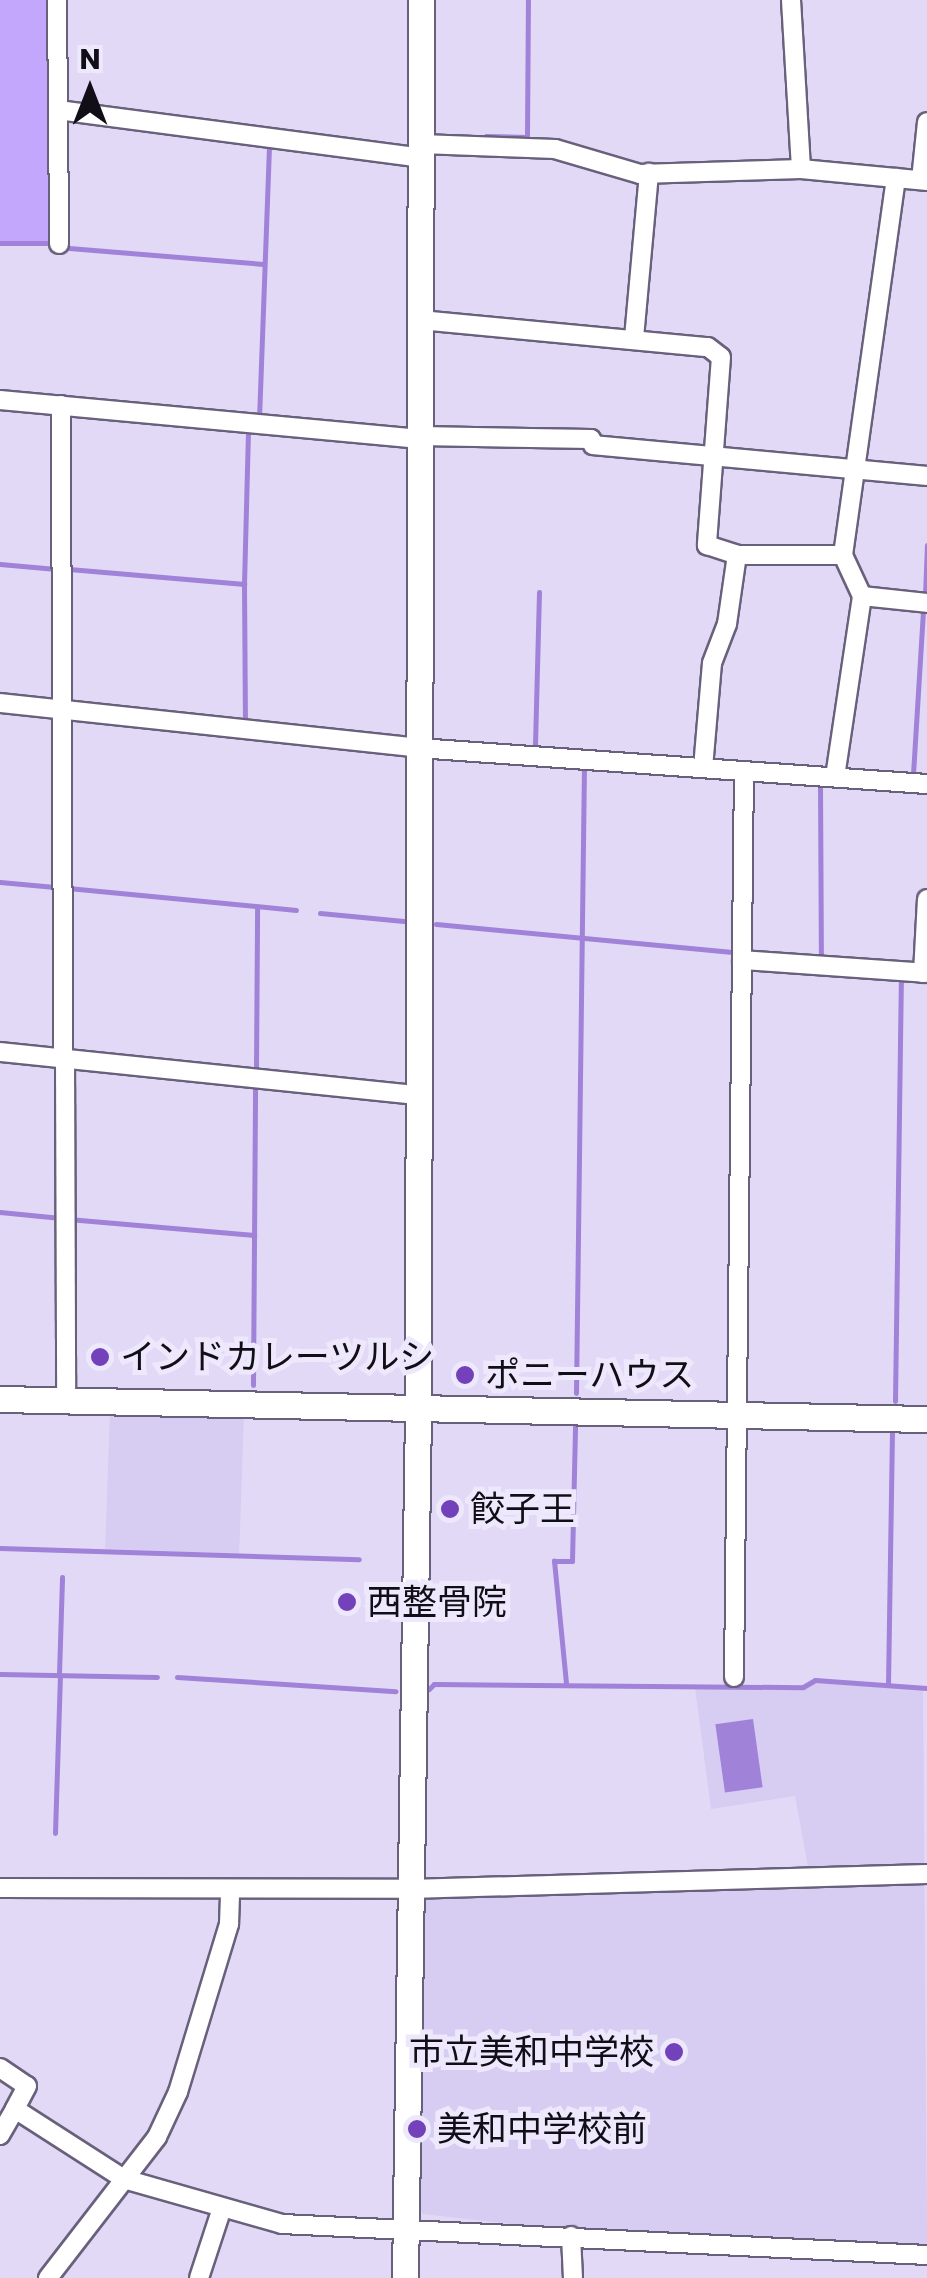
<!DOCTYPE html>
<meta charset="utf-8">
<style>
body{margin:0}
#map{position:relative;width:927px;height:2278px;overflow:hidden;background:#e2d9f7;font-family:Poppins,"Noto Sans JP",sans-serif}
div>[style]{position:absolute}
.built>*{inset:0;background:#d7ccf1;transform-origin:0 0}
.green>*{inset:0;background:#c3a7fc;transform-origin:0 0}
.water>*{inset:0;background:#a082d8;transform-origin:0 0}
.stream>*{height:5px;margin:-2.5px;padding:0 2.5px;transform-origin:2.5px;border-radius:2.5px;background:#a082d8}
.roads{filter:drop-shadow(2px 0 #69617c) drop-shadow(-2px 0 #69617c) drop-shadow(0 2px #69617c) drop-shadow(0 -2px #69617c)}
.street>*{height:18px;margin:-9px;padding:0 9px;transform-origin:9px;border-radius:9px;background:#fff}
.secondary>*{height:25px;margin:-12.5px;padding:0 12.5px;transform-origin:12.5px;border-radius:12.5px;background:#fff}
.dots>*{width:28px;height:28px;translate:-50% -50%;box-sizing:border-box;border:5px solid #ede8fb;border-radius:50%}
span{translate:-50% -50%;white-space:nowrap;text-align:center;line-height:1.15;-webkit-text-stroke:10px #ede8fb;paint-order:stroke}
.poi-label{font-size:35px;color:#110e18}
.left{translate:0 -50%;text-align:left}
.right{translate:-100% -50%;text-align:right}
.north{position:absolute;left:40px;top:40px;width:100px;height:100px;-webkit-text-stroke:8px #ede8fb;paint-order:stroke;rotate:0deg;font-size:28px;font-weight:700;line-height:40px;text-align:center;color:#110e18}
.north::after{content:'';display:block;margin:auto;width:35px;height:45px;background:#110e18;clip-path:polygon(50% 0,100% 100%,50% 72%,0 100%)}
</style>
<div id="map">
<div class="built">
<i style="left:110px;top:1411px;width:134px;height:138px;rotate:2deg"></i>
<i style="clip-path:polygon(816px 1682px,923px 1689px,927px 2247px,538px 2227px,423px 2214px,418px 2204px,425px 1899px,812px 1889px,795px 1796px,711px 1809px,695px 1687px,803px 1689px)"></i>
</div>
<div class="green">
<i style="left:0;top:0;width:49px;height:241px"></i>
</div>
<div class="water">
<i style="left:753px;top:1719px;width:69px;height:38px;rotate:82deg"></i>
</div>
<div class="stream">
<i style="left:486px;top:136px;width:41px;rotate:1.4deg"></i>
<i style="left:527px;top:137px;width:137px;rotate:-89.6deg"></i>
<i style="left:0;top:243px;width:53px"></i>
<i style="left:69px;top:248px;width:195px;rotate:4.7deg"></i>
<i style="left:259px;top:419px;width:275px;rotate:-87.9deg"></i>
<i style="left:0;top:564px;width:56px;rotate:5.1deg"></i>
<i style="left:69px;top:569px;width:176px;rotate:4.9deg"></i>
<i style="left:244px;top:584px;width:139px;rotate:89.6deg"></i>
<i style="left:244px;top:584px;width:151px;rotate:-88.5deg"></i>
<i style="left:539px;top:592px;width:156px;rotate:91.5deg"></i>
<i style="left:535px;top:748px;width:5px"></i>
<i style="left:925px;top:596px;width:51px;rotate:-87.8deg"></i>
<i style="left:913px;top:774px;width:165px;rotate:-86.5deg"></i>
<i style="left:820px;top:783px;width:177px;rotate:89.7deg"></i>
<i style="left:0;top:882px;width:55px;rotate:5.2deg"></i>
<i style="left:68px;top:888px;width:229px;rotate:5.5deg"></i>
<i style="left:320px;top:913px;width:84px;rotate:5.4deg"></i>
<i style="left:436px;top:924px;width:295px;rotate:5.4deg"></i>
<i style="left:256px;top:1068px;width:161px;rotate:-89.6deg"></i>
<i style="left:0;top:1212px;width:61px;rotate:5.6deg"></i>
<i style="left:68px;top:1219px;width:187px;rotate:4.9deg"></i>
<i style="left:253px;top:1385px;width:297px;rotate:-89.6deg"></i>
<i style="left:576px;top:1393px;width:624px;rotate:-89.27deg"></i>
<i style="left:895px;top:1401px;width:420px;rotate:-89.2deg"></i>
<i style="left:0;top:1548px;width:359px;rotate:1.8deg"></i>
<i style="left:0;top:1674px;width:157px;rotate:1.1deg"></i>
<i style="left:59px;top:1674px;width:97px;rotate:-88.2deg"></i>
<i style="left:177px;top:1677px;width:219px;rotate:3.7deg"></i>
<i style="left:566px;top:1683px;width:123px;rotate:-95.6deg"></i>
<i style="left:554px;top:1561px;width:18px"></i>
<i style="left:572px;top:1561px;width:136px;rotate:-88.7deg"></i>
<i style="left:888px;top:1685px;width:254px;rotate:-89.1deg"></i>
<i style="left:429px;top:1689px;width:7px;rotate:-45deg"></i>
<i style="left:434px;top:1684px;width:369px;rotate:0.5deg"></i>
<i style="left:803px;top:1687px;width:14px;rotate:-30deg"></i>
<i style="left:815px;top:1680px;width:112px;rotate:4.1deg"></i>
<i style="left:55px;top:1833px;width:158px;rotate:-88.2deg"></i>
</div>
<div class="roads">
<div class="street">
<i style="left:57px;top:0;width:244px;rotate:89.5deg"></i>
<i style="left:791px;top:0;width:169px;rotate:86.6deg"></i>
<i style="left:58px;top:110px;width:366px;rotate:7.5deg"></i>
<i style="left:421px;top:144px;width:134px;rotate:2.1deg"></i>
<i style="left:555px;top:149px;width:89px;rotate:16.4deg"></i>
<i style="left:640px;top:174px;width:161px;rotate:-1.8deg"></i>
<i style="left:801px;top:169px;width:127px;rotate:5.4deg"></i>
<i style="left:921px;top:180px;width:58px;rotate:-84.1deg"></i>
<i style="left:420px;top:320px;width:289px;rotate:5.4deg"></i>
<i style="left:708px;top:347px;width:16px;rotate:38deg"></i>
<i style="left:721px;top:357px;width:189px;rotate:94.3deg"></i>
<i style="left:707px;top:545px;width:32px;rotate:18deg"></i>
<i style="left:737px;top:555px;width:106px"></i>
<i style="left:634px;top:338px;width:166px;rotate:-84.8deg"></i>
<i style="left:0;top:400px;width:422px;rotate:5.3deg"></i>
<i style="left:61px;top:405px;width:653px;rotate:89.82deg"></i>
<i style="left:420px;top:436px;width:171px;rotate:1deg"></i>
<i style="left:591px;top:439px;width:6px;rotate:72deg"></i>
<i style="left:593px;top:445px;width:335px;rotate:5.3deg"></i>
<i style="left:862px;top:596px;width:65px;rotate:6.1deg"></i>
<i style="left:0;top:703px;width:420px;rotate:6.1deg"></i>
<i style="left:418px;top:748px;width:510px;rotate:4.05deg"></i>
<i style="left:703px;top:768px;width:105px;rotate:-85.1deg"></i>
<i style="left:712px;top:663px;width:42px;rotate:-69deg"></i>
<i style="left:727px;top:624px;width:70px;rotate:-81.8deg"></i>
<i style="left:835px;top:777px;width:183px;rotate:-81.5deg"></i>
<i style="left:862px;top:596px;width:45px;rotate:-114.9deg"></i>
<i style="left:843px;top:555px;width:381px;rotate:-82deg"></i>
<i style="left:742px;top:960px;width:185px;rotate:4deg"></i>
<i style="left:923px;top:973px;width:74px;rotate:-86.9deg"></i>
<i style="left:0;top:1052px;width:420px;rotate:5.9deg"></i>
<i style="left:65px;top:1058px;width:342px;rotate:89.8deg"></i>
<i style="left:734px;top:1677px;width:906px;rotate:-89.37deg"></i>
<i style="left:0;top:1888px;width:410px;rotate:0.1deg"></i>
<i style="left:410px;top:1889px;width:517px;rotate:-1.66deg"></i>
<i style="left:0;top:2068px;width:32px;rotate:34deg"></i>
<i style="left:27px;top:2086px;width:26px;rotate:118deg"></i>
<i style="left:15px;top:2109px;width:130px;rotate:32.7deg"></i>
<i style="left:124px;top:2179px;width:164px;rotate:15.9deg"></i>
<i style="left:282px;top:2224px;width:646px;rotate:2.75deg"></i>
<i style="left:0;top:2135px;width:30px;rotate:-60deg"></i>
<i style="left:571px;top:2236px;width:42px;rotate:87.3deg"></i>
<i style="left:48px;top:2278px;width:178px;rotate:-52.3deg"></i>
<i style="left:157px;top:2137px;width:50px;rotate:-65deg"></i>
<i style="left:178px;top:2092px;width:176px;rotate:-73.1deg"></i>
<i style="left:229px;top:1924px;width:34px;rotate:-88deg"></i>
<i style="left:199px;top:2278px;width:71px;rotate:-71.8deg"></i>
</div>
<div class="secondary">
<i style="left:0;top:1399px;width:927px;rotate:1.24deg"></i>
<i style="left:405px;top:2278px;width:870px;rotate:-89.14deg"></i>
<i style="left:418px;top:1408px;width:1408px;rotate:-89.88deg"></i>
</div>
</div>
<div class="dots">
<i style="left:100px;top:1357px;background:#7341b9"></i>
<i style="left:465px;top:1375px;background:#7341b9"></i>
<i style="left:450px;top:1509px;background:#7341b9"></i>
<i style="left:347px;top:1602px;background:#7341b9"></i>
<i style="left:674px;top:2052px;background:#7341b9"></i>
<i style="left:417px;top:2129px;background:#7341b9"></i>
</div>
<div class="poi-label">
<span class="left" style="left:120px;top:1357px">インドカレーツルシ</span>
<span class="left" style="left:485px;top:1375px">ポニーハウス</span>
<span class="left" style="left:470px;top:1509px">餃子王</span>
<span class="left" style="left:367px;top:1602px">西整骨院</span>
<span class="right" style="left:654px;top:2052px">市立美和中学校</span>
<span class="left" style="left:437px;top:2129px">美和中学校前</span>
</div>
<div class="north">N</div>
</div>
